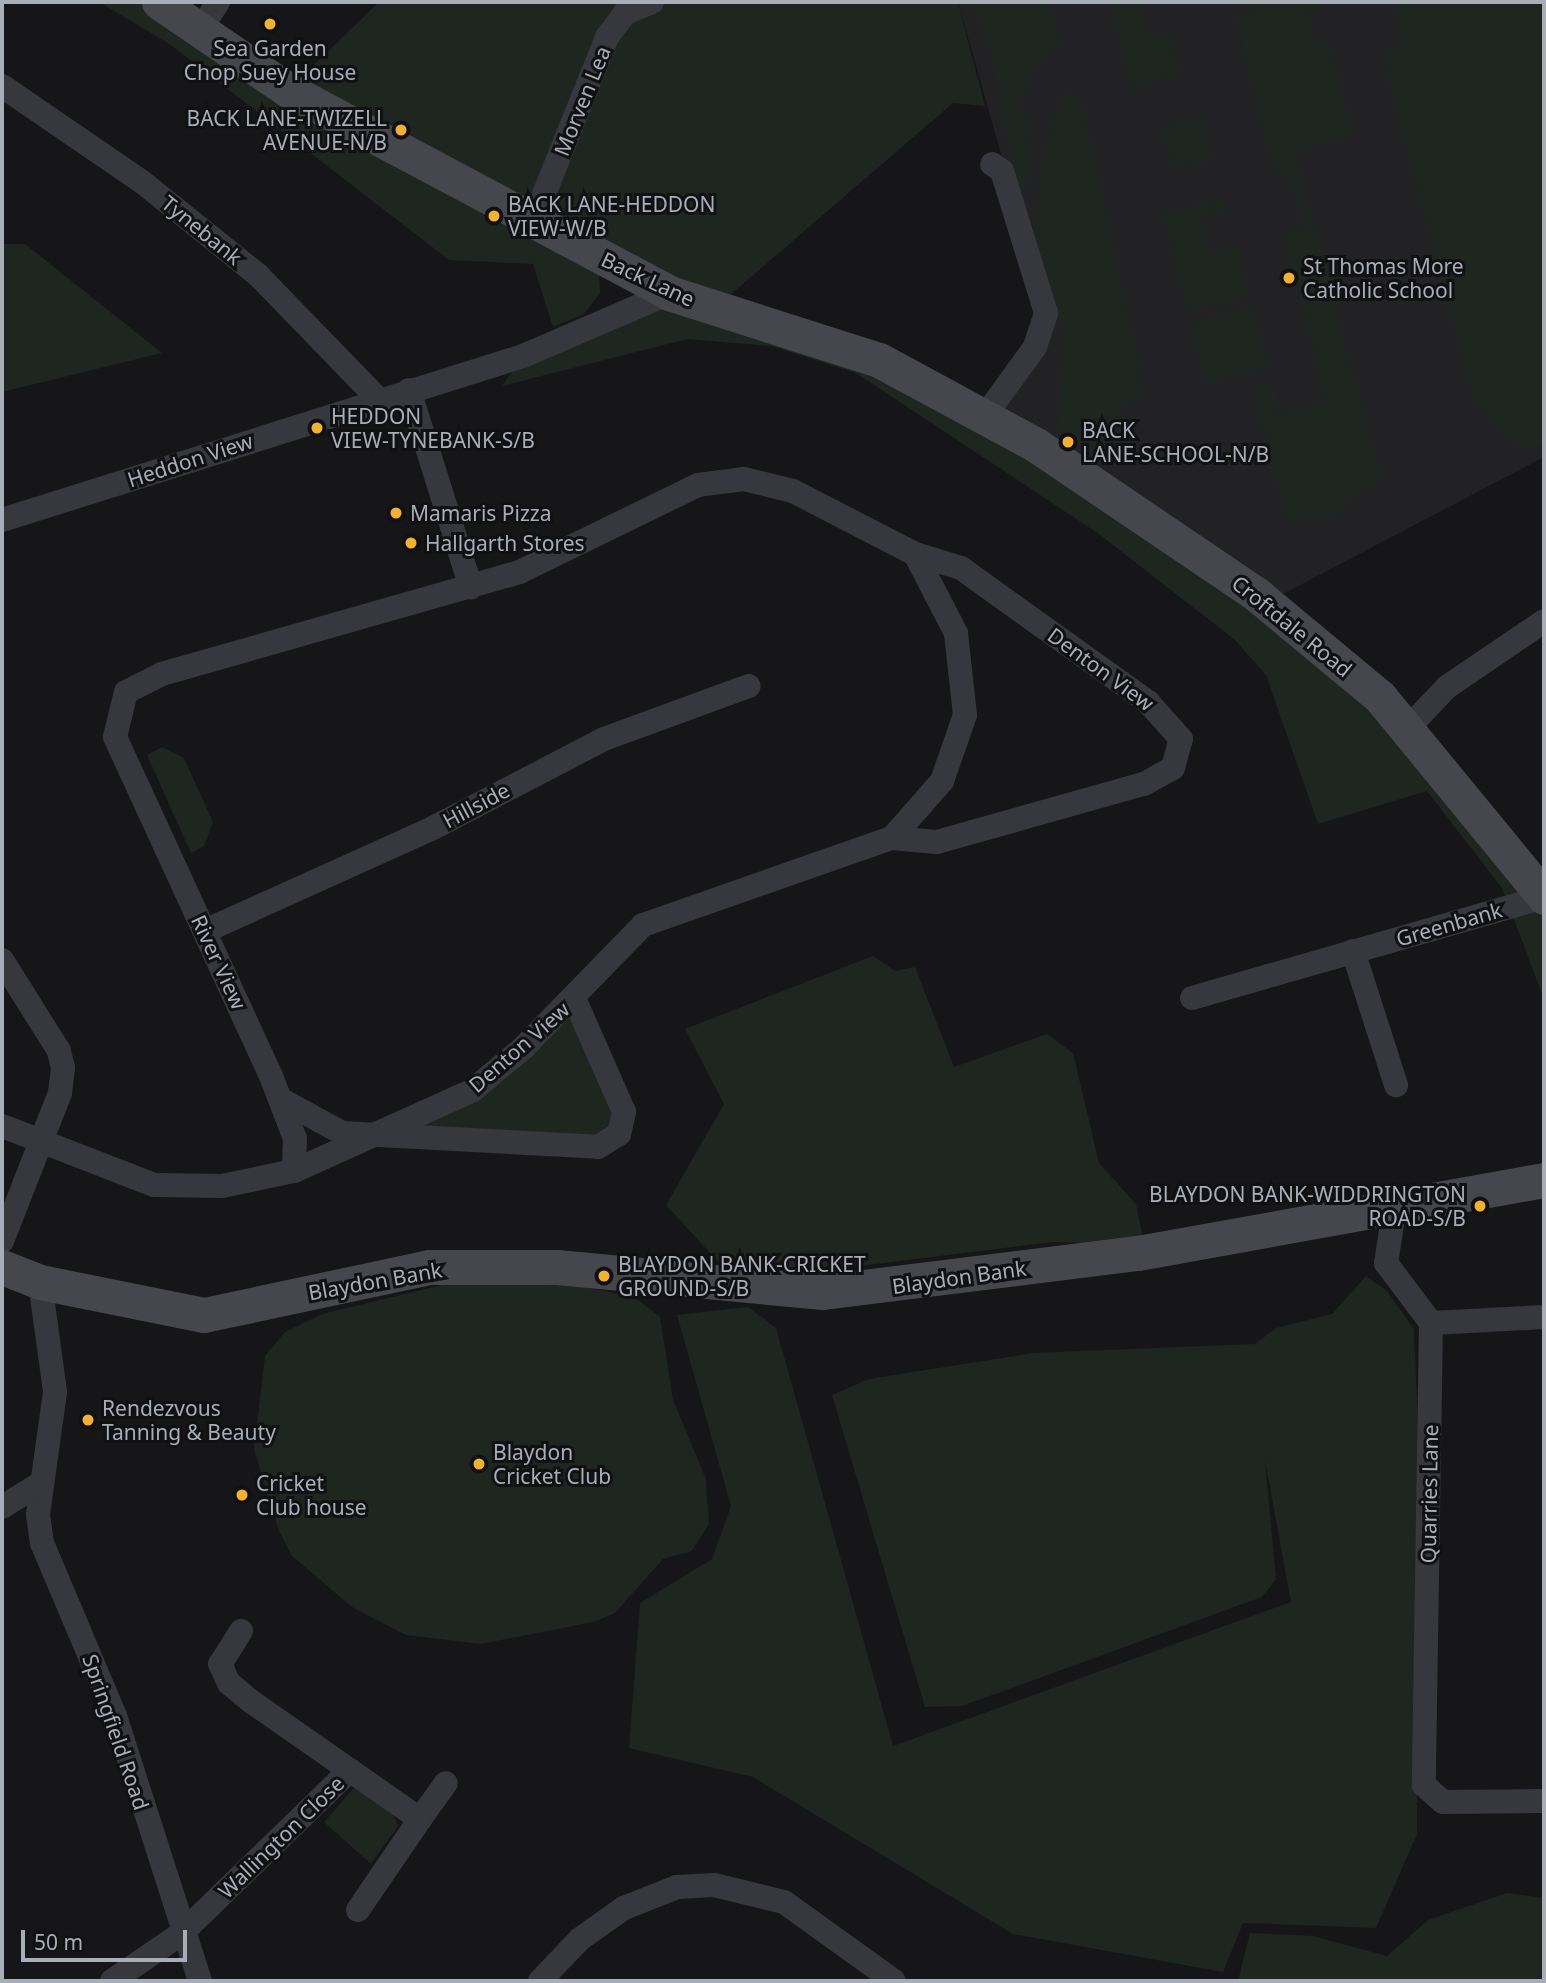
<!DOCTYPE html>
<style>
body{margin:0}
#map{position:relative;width:1546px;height:1983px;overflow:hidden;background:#161618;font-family:"Noto Sans",sans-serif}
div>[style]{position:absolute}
.built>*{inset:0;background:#222225}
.green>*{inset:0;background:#1e261f;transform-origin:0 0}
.street>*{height:24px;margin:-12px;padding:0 12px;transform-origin:12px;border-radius:12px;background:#37383d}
.secondary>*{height:35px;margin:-17.5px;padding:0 17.5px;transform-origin:17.5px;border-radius:17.5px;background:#45474d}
.dots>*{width:19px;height:19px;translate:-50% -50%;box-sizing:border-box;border:4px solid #111113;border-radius:50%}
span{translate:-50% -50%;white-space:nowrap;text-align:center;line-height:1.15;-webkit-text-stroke:6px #111113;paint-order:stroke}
.poi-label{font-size:21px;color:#a8adb8}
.right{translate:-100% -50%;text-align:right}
.left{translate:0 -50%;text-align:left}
.street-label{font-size:21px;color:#a8adb8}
.frame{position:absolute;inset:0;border:4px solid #a8adb8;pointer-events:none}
.scale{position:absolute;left:21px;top:1930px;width:166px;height:32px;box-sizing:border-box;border:4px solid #a8adb8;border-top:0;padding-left:9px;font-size:21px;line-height:24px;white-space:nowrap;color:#a8adb8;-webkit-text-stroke:5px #111113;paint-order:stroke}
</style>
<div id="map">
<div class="built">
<i style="clip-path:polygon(958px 2px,1544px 2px,1544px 457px,1283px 594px,984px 417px,1046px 313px)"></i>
</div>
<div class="green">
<i style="clip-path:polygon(99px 2px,159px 2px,288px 90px,379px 2px,958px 2px,985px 106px,953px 103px,716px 307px,879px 360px,1272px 607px,1544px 893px,1544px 999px,1502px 888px,1427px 791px,1318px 824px,1266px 675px,1235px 640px,1099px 534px,856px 373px,771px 346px,687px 339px,502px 386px,523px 356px,669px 294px,599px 275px,600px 293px,584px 314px,553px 327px,533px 264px,449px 260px,168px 43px)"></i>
<i style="clip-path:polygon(973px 2px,1049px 2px,1061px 48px,1036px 68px,1019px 104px,1032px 128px,1027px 185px,1020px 192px,1001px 114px,1005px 100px)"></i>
<i style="clip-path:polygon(1110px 2px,1140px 2px,1149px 39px,1170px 34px,1181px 75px,1131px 87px)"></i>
<i style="clip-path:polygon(1247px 2px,1320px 2px,1322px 9px,1308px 13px,1317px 46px,1330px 42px,1354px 136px,1294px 152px,1383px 484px,1351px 495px,1337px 515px,1287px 521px,1252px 386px,1271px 381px,1280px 415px,1327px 402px,1284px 234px,1303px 229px,1288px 172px,1275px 176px,1235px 17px,1250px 14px)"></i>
<i style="clip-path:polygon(1393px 2px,1544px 2px,1544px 443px,1530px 450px,1506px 439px,1475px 406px,1381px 53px,1404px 47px)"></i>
<i style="clip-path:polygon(1064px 91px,1082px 100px,1141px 373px,1136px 375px,1142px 399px,1119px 405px,1125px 431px,1082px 445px,1057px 429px,1064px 332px,1035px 232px,1043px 149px)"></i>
<i style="left:1203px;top:118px;width:44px;height:42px;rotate:76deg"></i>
<i style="clip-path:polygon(1224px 198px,1227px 211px,1201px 218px,1211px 253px,1237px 246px,1249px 296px,1187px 312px,1162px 214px)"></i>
<i style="clip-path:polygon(4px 244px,25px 244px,162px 353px,2px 392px)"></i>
<i style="left:1252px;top:306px;width:63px;height:65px;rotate:75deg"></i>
<i style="clip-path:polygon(162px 747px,184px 758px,213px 822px,204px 846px,191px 853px,147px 755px)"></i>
<i style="clip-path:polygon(873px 956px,895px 971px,915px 967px,954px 1067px,1047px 1034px,1073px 1053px,1099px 1163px,1136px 1204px,1144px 1244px,1051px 1242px,787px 1275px,722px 1266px,666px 1205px,724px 1104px,685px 1029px)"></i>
<i style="clip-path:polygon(574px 998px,624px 1112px,610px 1142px,380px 1135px,428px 1114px)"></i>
<i style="clip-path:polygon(1366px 1276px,1387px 1291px,1414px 1329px,1417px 1404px,1417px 1834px,1376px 1928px,1243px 1923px,1223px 1972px,1013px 1934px,753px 1777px,629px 1748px,640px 1603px,712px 1559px,731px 1506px,677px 1315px,748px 1307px,776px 1328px,893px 1746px,1291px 1602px,1265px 1460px,1276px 1579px,1262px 1597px,962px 1706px,925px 1707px,832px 1395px,869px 1379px,1033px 1353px,1255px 1344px,1276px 1328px,1332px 1314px)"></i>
<i style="clip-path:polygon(539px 1278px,634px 1297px,660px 1317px,673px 1400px,706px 1479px,709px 1524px,692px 1551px,663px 1559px,615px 1613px,593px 1622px,481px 1644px,406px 1635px,352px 1607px,292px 1556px,279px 1531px,254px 1449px,265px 1356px,285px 1332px,322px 1314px,442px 1285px)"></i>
<i style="clip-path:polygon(354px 1788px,393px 1814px,398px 1826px,371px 1864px,324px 1822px)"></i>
<i style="clip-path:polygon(1507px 1893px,1544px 1898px,1544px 1981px,1238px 1981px,1250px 1933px,1313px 1936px,1387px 1956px,1428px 1920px)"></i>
</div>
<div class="street">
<i style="left:200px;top:30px;width:33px;rotate:-57deg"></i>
<i style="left:2px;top:86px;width:168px;rotate:34.4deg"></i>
<i style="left:141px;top:181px;width:151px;rotate:38.8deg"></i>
<i style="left:259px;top:276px;width:173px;rotate:45.9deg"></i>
<i style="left:534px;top:219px;width:196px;rotate:-68.1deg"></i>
<i style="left:607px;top:37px;width:30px;rotate:-53deg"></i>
<i style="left:625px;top:13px;width:29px;rotate:-22deg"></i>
<i style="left:409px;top:390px;width:207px;rotate:72.6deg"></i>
<i style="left:984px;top:417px;width:87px;rotate:-53.9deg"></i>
<i style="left:1035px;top:347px;width:36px;rotate:-72deg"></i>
<i style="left:1046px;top:313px;width:149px;rotate:-107.2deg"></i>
<i style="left:1002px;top:171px;width:12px;rotate:-145deg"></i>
<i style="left:2px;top:520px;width:546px;rotate:-17.47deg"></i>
<i style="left:523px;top:356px;width:159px;rotate:-23.3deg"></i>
<i style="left:1407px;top:729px;width:58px;rotate:-46.4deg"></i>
<i style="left:1447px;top:687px;width:117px;rotate:-34.2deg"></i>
<i style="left:892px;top:838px;width:45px;rotate:5.1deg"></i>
<i style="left:937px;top:842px;width:215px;rotate:-15.7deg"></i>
<i style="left:1144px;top:784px;width:33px;rotate:-29deg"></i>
<i style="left:1173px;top:768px;width:30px;rotate:-75deg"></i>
<i style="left:1181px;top:739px;width:50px;rotate:-131.7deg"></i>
<i style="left:1148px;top:702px;width:230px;rotate:-144.4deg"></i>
<i style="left:961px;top:568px;width:48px;rotate:-163.1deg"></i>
<i style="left:205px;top:931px;width:250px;rotate:-24.3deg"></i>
<i style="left:433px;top:828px;width:193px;rotate:-27.5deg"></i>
<i style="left:604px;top:739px;width:154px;rotate:-20.1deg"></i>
<i style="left:1353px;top:951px;width:141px;rotate:72.2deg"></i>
<i style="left:2px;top:960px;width:107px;rotate:57.9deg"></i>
<i style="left:59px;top:1051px;width:17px;rotate:77deg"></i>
<i style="left:63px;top:1068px;width:25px;rotate:97deg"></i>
<i style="left:60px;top:1093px;width:159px;rotate:111.4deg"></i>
<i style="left:1192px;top:998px;width:366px;rotate:-16deg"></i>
<i style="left:280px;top:1099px;width:71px;rotate:28.7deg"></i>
<i style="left:342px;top:1133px;width:256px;rotate:3.1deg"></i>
<i style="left:598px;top:1147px;width:25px;rotate:-32deg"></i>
<i style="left:619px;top:1134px;width:23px;rotate:-77deg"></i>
<i style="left:624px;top:1112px;width:124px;rotate:-113.7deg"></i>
<i style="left:2px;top:1126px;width:163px;rotate:21.2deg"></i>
<i style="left:154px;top:1185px;width:68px;rotate:0.8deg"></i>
<i style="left:222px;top:1186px;width:74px;rotate:-11.8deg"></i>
<i style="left:294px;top:1171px;width:196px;rotate:-24.3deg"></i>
<i style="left:473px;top:1090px;width:65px;rotate:-40deg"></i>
<i style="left:523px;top:1048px;width:172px;rotate:-45.7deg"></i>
<i style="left:643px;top:925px;width:264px;rotate:-19.3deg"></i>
<i style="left:892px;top:838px;width:76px;rotate:-48.7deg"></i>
<i style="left:942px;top:781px;width:70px;rotate:-70.8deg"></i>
<i style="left:965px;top:715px;width:82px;rotate:-96.3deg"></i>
<i style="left:956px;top:633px;width:89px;rotate:-117.4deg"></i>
<i style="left:915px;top:554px;width:137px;rotate:-152.7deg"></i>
<i style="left:793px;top:491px;width:50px;rotate:-166.2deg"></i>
<i style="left:744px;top:479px;width:46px;rotate:172.6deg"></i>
<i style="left:698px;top:485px;width:198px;rotate:154deg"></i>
<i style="left:520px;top:572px;width:372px;rotate:164.1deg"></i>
<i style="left:162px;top:674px;width:40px;rotate:153.4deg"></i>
<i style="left:126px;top:692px;width:46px;rotate:103.7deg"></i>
<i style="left:115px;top:737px;width:373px;rotate:65.3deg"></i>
<i style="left:271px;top:1076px;width:67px;rotate:69.1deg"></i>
<i style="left:295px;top:1139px;width:32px;rotate:92deg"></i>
<i style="left:1395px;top:1205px;width:59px;rotate:98.8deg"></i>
<i style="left:1386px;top:1263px;width:75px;rotate:53.1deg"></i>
<i style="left:1431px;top:1323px;width:462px;rotate:90.9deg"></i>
<i style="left:1424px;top:1785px;width:25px;rotate:42deg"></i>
<i style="left:1443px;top:1802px;width:101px;rotate:-0.6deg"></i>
<i style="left:40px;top:1282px;width:111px;rotate:82.2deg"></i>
<i style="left:55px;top:1392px;width:124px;rotate:97.9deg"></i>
<i style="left:38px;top:1515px;width:28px;rotate:82deg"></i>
<i style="left:42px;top:1543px;width:188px;rotate:67.1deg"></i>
<i style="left:115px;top:1716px;width:278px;rotate:72.2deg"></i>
<i style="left:1431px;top:1323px;width:113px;rotate:-3deg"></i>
<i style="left:2px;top:1507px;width:46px;rotate:-31.6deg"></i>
<i style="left:241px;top:1631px;width:39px;rotate:122deg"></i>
<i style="left:220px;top:1664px;width:21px;rotate:65deg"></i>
<i style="left:229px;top:1683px;width:30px;rotate:40deg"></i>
<i style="left:252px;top:1702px;width:205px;rotate:34.9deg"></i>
<i style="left:420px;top:1819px;width:44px;rotate:-54.2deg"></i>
<i style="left:358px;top:1910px;width:110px;rotate:-55.7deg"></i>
<i style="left:112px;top:1981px;width:85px;rotate:-34.4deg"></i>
<i style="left:182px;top:1933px;width:234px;rotate:-44.1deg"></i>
<i style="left:540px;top:1981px;width:58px;rotate:-46.4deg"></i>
<i style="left:580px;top:1939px;width:54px;rotate:-35.2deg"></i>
<i style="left:624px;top:1908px;width:57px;rotate:-21.6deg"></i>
<i style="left:677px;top:1887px;width:37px;rotate:-3deg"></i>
<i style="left:714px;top:1885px;width:72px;rotate:13.7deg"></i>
<i style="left:784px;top:1902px;width:135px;rotate:35.7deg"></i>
</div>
<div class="secondary">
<i style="left:159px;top:2px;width:156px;rotate:34.3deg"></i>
<i style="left:288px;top:90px;width:432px;rotate:28deg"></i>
<i style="left:669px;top:293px;width:220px;rotate:17.7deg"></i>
<i style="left:879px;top:360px;width:179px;rotate:28.4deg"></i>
<i style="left:1036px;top:445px;width:266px;rotate:34.1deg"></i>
<i style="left:1256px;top:594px;width:161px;rotate:39.7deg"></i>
<i style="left:1380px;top:697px;width:259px;rotate:50.6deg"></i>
<i style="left:2px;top:1267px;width:41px;rotate:21.5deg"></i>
<i style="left:40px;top:1282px;width:167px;rotate:11.4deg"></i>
<i style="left:204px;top:1315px;width:231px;rotate:-12deg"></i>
<i style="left:430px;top:1267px;width:127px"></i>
<i style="left:557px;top:1267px;width:267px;rotate:5.4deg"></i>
<i style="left:823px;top:1292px;width:317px;rotate:-7.1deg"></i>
<i style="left:1138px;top:1253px;width:413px;rotate:-10.2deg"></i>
</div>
<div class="dots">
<i style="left:270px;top:24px;background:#f2b134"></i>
<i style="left:401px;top:130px;background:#f2b134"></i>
<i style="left:494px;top:216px;background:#f2b134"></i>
<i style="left:1289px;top:278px;background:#f2b134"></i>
<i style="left:317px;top:428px;background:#f2b134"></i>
<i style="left:1068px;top:442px;background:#f2b134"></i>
<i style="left:396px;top:513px;background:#f2b134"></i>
<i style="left:411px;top:543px;background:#f2b134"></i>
<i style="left:1480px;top:1206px;background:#f2b134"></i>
<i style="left:604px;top:1276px;background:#f2b134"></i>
<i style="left:88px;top:1420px;background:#f2b134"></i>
<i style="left:479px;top:1464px;background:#f2b134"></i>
<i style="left:242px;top:1495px;background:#f2b134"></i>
</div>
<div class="poi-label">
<span style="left:270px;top:60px">Sea Garden<br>Chop Suey House</span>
<span class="right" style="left:387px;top:130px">BACK LANE-TWIZELL<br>AVENUE-N/B</span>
<span class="left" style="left:508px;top:216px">BACK LANE-HEDDON<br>VIEW-W/B</span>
<span class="left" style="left:1303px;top:278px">St Thomas More<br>Catholic School</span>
<span class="left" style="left:331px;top:428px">HEDDON<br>VIEW-TYNEBANK-S/B</span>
<span class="left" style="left:1082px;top:442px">BACK<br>LANE-SCHOOL-N/B</span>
<span class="left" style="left:410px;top:513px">Mamaris Pizza</span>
<span class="left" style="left:425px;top:543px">Hallgarth Stores</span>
<span class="right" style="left:1466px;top:1206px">BLAYDON BANK-WIDDRINGTON<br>ROAD-S/B</span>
<span class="left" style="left:618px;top:1276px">BLAYDON BANK-CRICKET<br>GROUND-S/B</span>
<span class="left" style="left:102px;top:1420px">Rendezvous<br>Tanning &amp; Beauty</span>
<span class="left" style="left:493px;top:1464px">Blaydon<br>Cricket Club</span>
<span class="left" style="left:256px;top:1495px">Cricket<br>Club house</span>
</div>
<div class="street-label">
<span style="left:582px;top:101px;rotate:-68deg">Morven Lea</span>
<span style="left:202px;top:230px;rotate:39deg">Tynebank</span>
<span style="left:648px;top:279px;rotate:25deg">Back Lane</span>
<span style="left:190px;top:460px;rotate:-18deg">Heddon View</span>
<span style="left:1292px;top:626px;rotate:39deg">Croftdale Road</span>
<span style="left:1101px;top:669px;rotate:36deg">Denton View</span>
<span style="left:476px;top:805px;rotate:-28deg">Hillside</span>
<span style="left:1449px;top:924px;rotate:-16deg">Greenbank</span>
<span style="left:219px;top:962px;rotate:65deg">River View</span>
<span style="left:519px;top:1047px;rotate:-41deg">Denton View</span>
<span style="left:959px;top:1277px;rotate:-8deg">Blaydon Bank</span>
<span style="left:375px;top:1281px;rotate:-10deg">Blaydon Bank</span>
<span style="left:1429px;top:1494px;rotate:-89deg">Quarries Lane</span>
<span style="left:116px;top:1732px;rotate:71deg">Springfield Road</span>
<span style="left:281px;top:1837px;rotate:-44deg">Wallington Close</span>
</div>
<div class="frame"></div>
<div class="scale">50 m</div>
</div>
